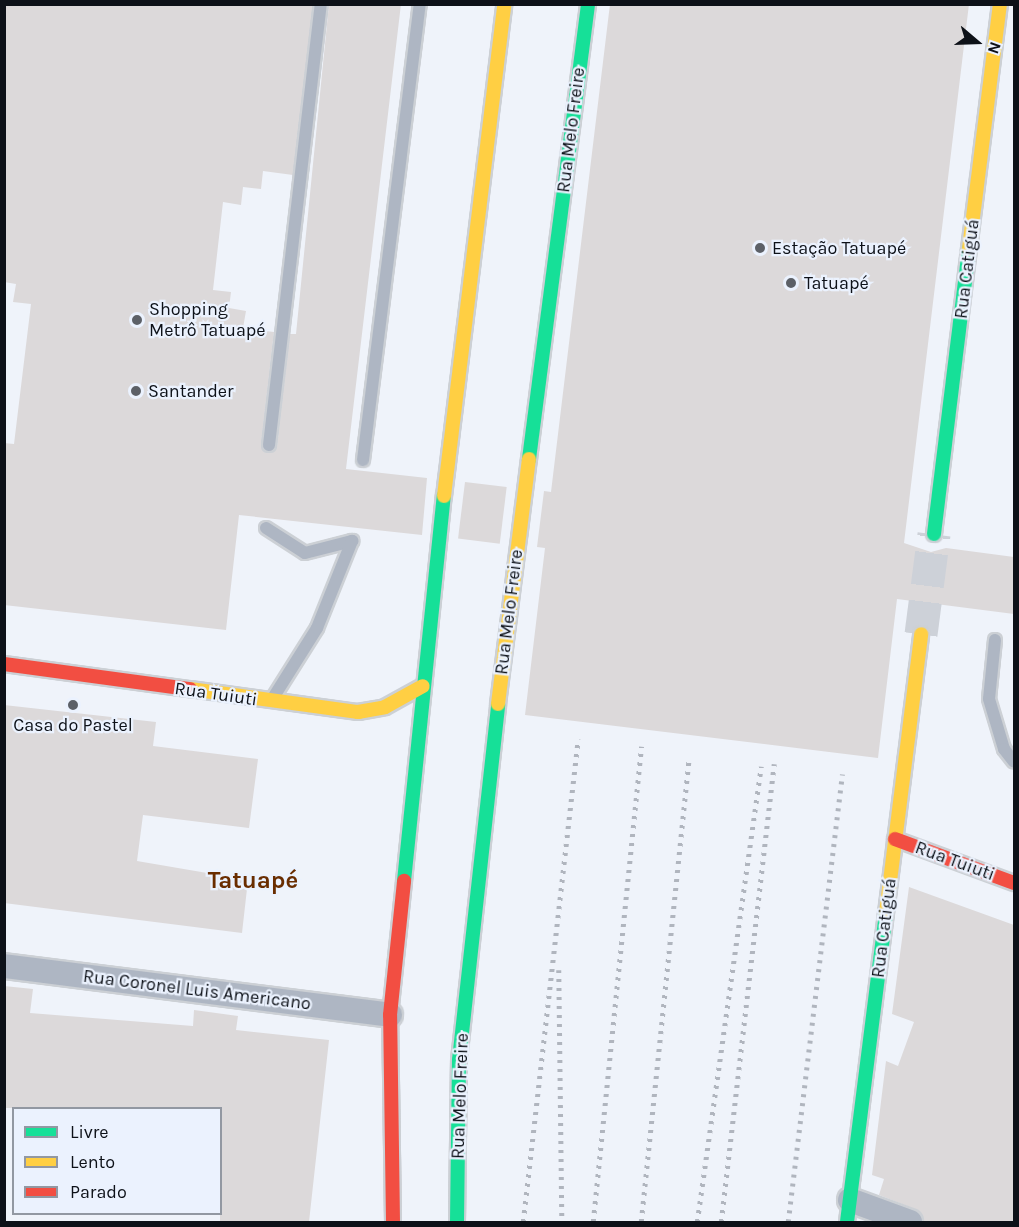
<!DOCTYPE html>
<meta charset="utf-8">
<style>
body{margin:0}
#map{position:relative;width:1019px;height:1227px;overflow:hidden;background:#eff3fa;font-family:Karla,sans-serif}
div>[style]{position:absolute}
.building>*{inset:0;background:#dcd9da;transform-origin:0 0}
.secondary-tunnel>*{height:33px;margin-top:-16.5px;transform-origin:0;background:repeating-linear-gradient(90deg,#cdd1d8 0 33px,transparent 0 49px)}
.roads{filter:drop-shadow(2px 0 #ccd0d5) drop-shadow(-2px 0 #ccd0d5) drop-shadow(0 2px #ccd0d5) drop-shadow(0 -2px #ccd0d5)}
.lane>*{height:12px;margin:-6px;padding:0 6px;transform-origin:6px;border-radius:6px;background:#aeb6c3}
.street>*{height:24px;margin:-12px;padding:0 12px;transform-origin:12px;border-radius:12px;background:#aeb6c3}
.fast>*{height:14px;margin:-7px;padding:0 7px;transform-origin:7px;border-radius:7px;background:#16e098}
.slow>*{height:14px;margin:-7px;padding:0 7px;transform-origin:7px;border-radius:7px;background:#ffcf43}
.jam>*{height:14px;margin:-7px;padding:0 7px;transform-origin:7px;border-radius:7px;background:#f24e42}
.rail>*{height:4.5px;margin-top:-2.25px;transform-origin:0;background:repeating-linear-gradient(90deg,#b0b5be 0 3px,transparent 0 9px)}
.dots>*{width:16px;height:16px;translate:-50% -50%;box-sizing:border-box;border:3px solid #ebf2fe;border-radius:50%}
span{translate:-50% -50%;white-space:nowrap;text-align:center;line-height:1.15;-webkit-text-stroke:4.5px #ebf2fe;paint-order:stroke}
.street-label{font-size:18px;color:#0d1118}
.poi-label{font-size:18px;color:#0d1118}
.left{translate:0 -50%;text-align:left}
.district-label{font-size:24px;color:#692d00;font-weight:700}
.frame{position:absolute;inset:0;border:6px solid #0d1118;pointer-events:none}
.legend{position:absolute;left:12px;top:1107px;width:210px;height:108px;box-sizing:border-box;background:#ebf2fe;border:2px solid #9298a2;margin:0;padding:8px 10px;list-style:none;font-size:18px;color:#0d1118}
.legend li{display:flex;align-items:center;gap:12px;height:30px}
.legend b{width:30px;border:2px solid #9298a2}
.north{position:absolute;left:947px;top:12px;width:60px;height:60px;-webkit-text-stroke:4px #ebf2fe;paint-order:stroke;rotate:109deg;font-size:16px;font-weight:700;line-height:24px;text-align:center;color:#0d1118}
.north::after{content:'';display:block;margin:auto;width:21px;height:27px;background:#0d1118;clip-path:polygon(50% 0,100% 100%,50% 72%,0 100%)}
</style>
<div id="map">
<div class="building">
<i style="clip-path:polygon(4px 4px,313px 4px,293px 175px,263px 171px,261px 189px,243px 187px,241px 205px,223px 202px,213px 290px,231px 292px,229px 308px,246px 311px,243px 328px,274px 332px,261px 444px,269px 453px,277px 446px,290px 334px,296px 334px,329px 4px,401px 4px,346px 469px,427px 478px,422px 535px,239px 515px,226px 630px,4px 605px,4px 443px,14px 444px,31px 304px,13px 302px,16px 284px,4px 282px)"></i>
<i style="clip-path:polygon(610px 4px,969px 4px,904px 543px,931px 552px,946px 548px,1014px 557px,1014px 614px,897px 599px,878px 758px,525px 715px,545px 548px,537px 547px,544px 491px,551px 492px)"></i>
<i style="left:465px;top:482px;width:42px;height:57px;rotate:7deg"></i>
<i style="clip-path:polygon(4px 705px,156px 722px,153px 746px,258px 759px,249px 828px,143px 815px,137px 861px,248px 880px,242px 933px,4px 903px)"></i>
<i style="clip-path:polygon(909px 887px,1014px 925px,1014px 1222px,924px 1222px,915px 1209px,879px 1195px,884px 1179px,872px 1175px,886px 1061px,898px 1066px,914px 1022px,892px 1014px)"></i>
<i style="clip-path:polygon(4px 986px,33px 989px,30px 1013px,193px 1026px,194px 1010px,238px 1016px,236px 1030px,329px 1040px,309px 1222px,220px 1222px,220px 1108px,4px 1108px)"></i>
</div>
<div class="secondary-tunnel">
<i style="left:921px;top:634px;width:101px;rotate:-82.6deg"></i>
</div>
<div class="roads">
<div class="lane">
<i style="left:269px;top:445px;width:444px;rotate:-83.3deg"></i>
<i style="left:363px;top:460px;width:460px;rotate:-82.9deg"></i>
<i style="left:266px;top:528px;width:46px;rotate:32.7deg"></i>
<i style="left:305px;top:553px;width:49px;rotate:-14.3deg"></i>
<i style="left:995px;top:640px;width:59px;rotate:95.8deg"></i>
<i style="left:989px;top:699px;width:52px;rotate:73.3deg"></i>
<i style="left:1004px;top:749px;width:16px;rotate:52deg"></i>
<i style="left:273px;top:698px;width:83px;rotate:-57.8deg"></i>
<i style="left:317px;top:628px;width:94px;rotate:-68.1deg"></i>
</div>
<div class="street">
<i style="left:4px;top:966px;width:389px;rotate:7.2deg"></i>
<i style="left:850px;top:1200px;width:64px;rotate:20.1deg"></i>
</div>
<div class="fast">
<i style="left:529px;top:459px;width:459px;rotate:-82.6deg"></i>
<i style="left:934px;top:534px;width:287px;rotate:-83deg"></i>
<i style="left:404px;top:881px;width:387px;rotate:-84.1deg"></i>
<i style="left:457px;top:1222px;width:162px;rotate:-89.3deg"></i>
<i style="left:459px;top:1060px;width:358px;rotate:-83.7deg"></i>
<i style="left:847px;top:1222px;width:311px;rotate:-82.8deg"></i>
</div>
<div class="slow">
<i style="left:969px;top:249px;width:247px;rotate:-82.8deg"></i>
<i style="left:444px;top:496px;width:496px;rotate:-83deg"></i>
<i style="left:190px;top:689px;width:170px;rotate:7.8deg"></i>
<i style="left:358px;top:712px;width:27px;rotate:-10deg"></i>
<i style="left:385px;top:707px;width:43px;rotate:-28.9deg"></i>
<i style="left:498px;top:704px;width:247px;rotate:-82.8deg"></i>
<i style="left:886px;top:913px;width:281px;rotate:-82.8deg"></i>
</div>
<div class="jam">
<i style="left:4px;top:664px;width:188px;rotate:7.7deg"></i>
<i style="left:895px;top:839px;width:127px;rotate:20.3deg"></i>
<i style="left:393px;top:1222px;width:207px;rotate:-90.8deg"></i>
<i style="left:390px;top:1015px;width:135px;rotate:-84deg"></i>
</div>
</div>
<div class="rail">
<i style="left:559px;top:970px;width:252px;rotate:89.3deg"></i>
<i style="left:523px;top:1222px;width:486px;rotate:-83.5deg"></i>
<i style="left:593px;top:1222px;width:478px;rotate:-84.2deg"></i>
<i style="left:641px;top:1222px;width:466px;rotate:-84.1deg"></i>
<i style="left:697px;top:1222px;width:460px;rotate:-82deg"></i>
<i style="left:721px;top:1222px;width:461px;rotate:-83.4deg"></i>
<i style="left:788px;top:1222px;width:451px;rotate:-83.1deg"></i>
</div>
<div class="dots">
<i style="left:760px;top:248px;background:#5c6067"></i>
<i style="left:791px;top:283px;background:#5c6067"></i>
<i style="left:137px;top:320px;background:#5c6067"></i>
<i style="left:136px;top:391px;background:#5c6067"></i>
<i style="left:73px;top:705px;background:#5c6067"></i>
</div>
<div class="street-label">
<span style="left:571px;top:130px;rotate:-83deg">Rua Melo Freire</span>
<span style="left:967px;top:269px;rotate:-83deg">Rua Catiguá</span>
<span style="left:509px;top:612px;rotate:-83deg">Rua Melo Freire</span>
<span style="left:216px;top:694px;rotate:8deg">Rua Tuiuti</span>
<span style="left:955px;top:861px;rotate:20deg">Rua Tuiuti</span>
<span style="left:884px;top:928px;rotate:-83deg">Rua Catiguá</span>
<span style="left:197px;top:990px;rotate:7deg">Rua Coronel Luis Americano</span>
<span style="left:460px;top:1096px;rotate:-88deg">Rua Melo Freire</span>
</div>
<div class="poi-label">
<span class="left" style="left:772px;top:248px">Estação Tatuapé</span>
<span class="left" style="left:804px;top:283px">Tatuapé</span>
<span class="left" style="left:149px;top:320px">Shopping<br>Metrô Tatuapé</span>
<span class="left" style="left:148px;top:391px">Santander</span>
<span style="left:73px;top:725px">Casa do Pastel</span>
</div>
<div class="district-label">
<span style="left:253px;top:881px">Tatuapé</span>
</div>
<div class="frame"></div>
<ul class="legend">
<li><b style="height:8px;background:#16e098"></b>Livre</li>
<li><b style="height:8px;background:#ffcf43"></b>Lento</li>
<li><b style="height:8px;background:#f24e42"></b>Parado</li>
</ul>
<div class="north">N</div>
</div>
